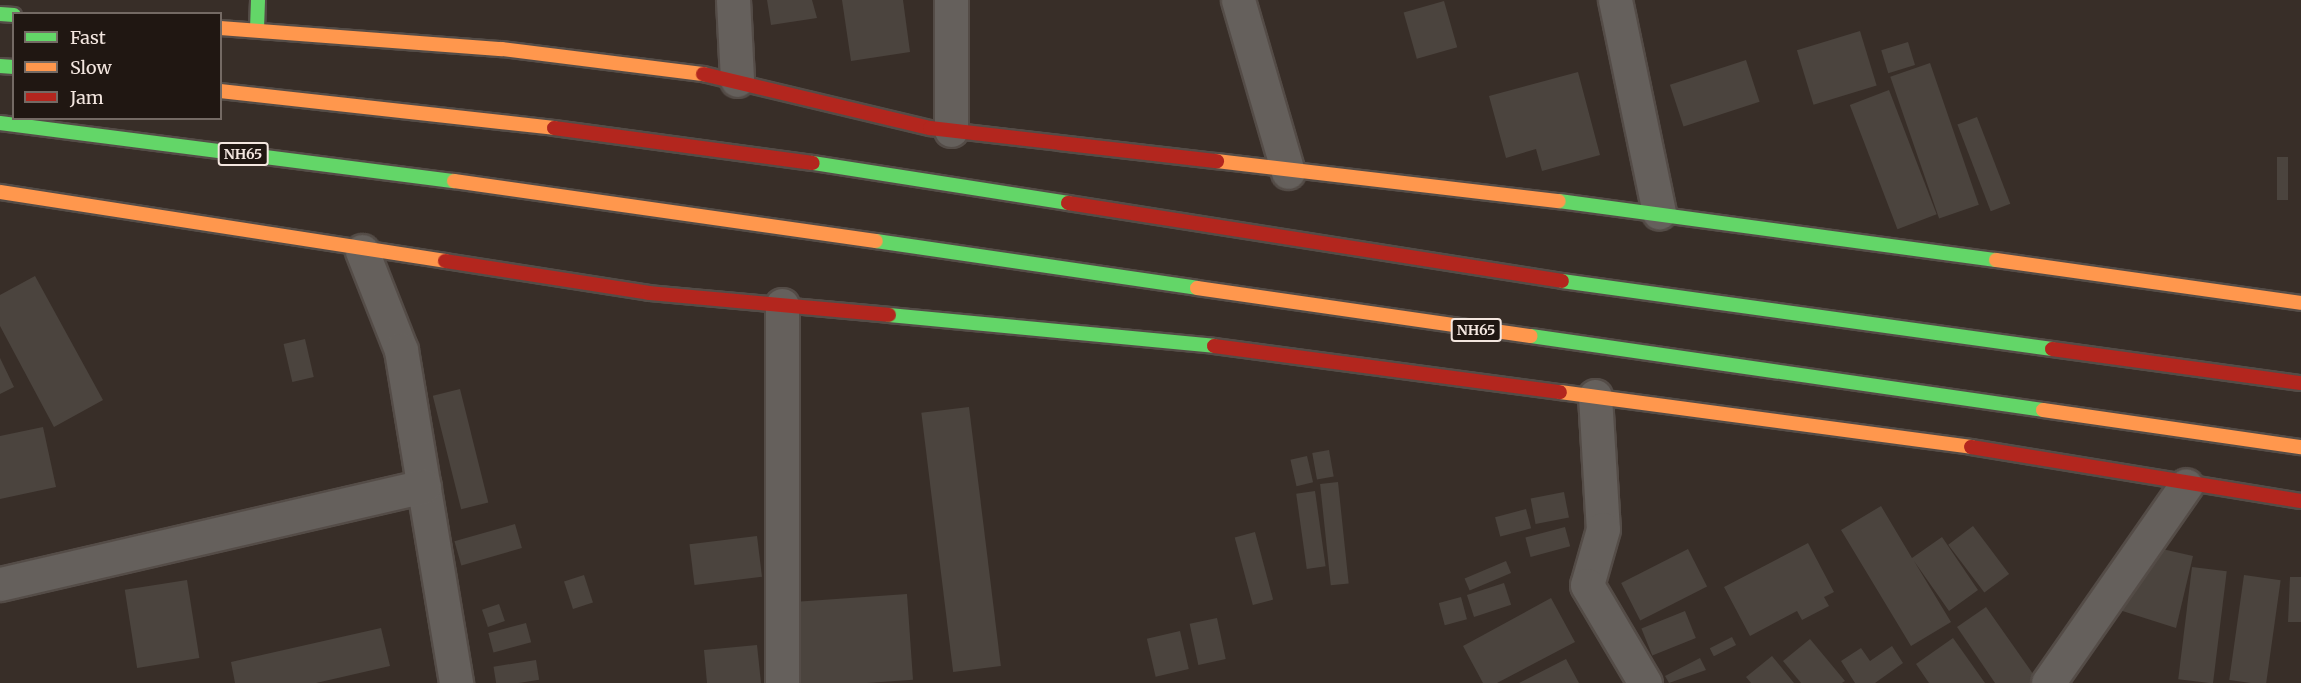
<!DOCTYPE html>
<style>
body{margin:0}
#map{position:relative;width:2301px;height:683px;overflow:hidden;background:#382e28;font-family:Merriweather,serif}
div>[style]{position:absolute}
.building>*{inset:0;background:#4b443e;transform-origin:0 0}
.roads{filter:drop-shadow(2px 0 #544c47) drop-shadow(-2px 0 #544c47) drop-shadow(0 2px #544c47) drop-shadow(0 -2px #544c47)}
.street>*{height:33px;margin:-16.5px;padding:0 16.5px;transform-origin:16.5px;border-radius:16.5px;background:#65605c}
.fast>*{height:14px;margin:-7px;padding:0 7px;transform-origin:7px;border-radius:7px;background:#63d668}
.slow>*{height:14px;margin:-7px;padding:0 7px;transform-origin:7px;border-radius:7px;background:#ff974d}
.jam>*{height:14px;margin:-7px;padding:0 7px;transform-origin:7px;border-radius:7px;background:#b3261e}
span{translate:-50% -50%;white-space:nowrap;text-align:center;line-height:1.15;-webkit-text-stroke:6px #201712;paint-order:stroke}
.shield-label span{padding:2px 4px;background:#201712;border:2px solid;border-radius:4px;-webkit-text-stroke-width:0}
.shield-label{font-size:14px;color:#f3e6df;font-weight:700}
.legend{position:absolute;left:12px;top:12px;width:210px;height:108px;box-sizing:border-box;background:#201712;border:2px solid #746a64;margin:0;padding:8px 10px;list-style:none;font-size:18px;color:#f3e6df}
.legend li{display:flex;align-items:center;gap:12px;height:30px}
.legend b{width:30px;border:2px solid #746a64}
</style>
<div id="map">
<div class="building">
<i style="clip-path:polygon(767px 0,812px 0,817px 18px,771px 25px)"></i>
<i style="clip-path:polygon(842px 0,903px 0,910px 52px,851px 61px)"></i>
<i style="left:1444px;top:1px;width:48px;height:42px;rotate:74deg"></i>
<i style="left:1860px;top:31px;width:57px;height:66px;rotate:73deg"></i>
<i style="left:1908px;top:42px;width:24px;height:28px;rotate:73deg"></i>
<i style="left:1746px;top:60px;width:44px;height:80px;rotate:72deg"></i>
<i style="left:1930px;top:63px;width:150px;height:42px;rotate:71deg"></i>
<i style="clip-path:polygon(1578px 72px,1600px 155px,1542px 171px,1536px 149px,1506px 158px,1489px 96px)"></i>
<i style="left:1889px;top:90px;width:133px;height:42px;rotate:69deg"></i>
<i style="left:1977px;top:117px;width:93px;height:21px;rotate:69deg"></i>
<i style="left:2277px;top:157px;width:11px;height:43px"></i>
<i style="clip-path:polygon(35px 276px,103px 400px,54px 427px,0 326px,0 295px)"></i>
<i style="left:305px;top:339px;width:39px;height:22px;rotate:77deg"></i>
<i style="clip-path:polygon(0 358px,14px 387px,0 394px)"></i>
<i style="left:460px;top:389px;width:117px;height:28px;rotate:76deg"></i>
<i style="left:969px;top:407px;width:261px;height:48px;rotate:83deg"></i>
<i style="clip-path:polygon(43px 427px,56px 487px,0 499px,0 436px)"></i>
<i style="left:1329px;top:450px;width:27px;height:17px;rotate:80deg"></i>
<i style="left:1307px;top:456px;width:27px;height:17px;rotate:77deg"></i>
<i style="left:1338px;top:482px;width:102px;height:18px;rotate:84deg"></i>
<i style="left:1315px;top:491px;width:76px;height:19px;rotate:82deg"></i>
<i style="left:1564px;top:492px;width:26px;height:34px;rotate:79deg"></i>
<i style="clip-path:polygon(1881px 506px,1912px 558px,1942px 537px,1978px 590px,1949px 611px,1914px 561px,1951px 622px,1911px 646px,1841px 530px)"></i>
<i style="left:1526px;top:509px;width:20px;height:32px;rotate:75deg"></i>
<i style="left:515px;top:524px;width:25px;height:63px;rotate:74deg"></i>
<i style="left:1973px;top:526px;width:60px;height:31px;rotate:53deg"></i>
<i style="left:1565px;top:527px;width:20px;height:41px;rotate:75deg"></i>
<i style="left:1255px;top:532px;width:70px;height:21px;rotate:75deg"></i>
<i style="left:757px;top:536px;width:41px;height:68px;rotate:83deg"></i>
<i style="clip-path:polygon(1808px 543px,1834px 592px,1824px 597px,1829px 606px,1802px 620px,1797px 611px,1750px 636px,1724px 587px)"></i>
<i style="clip-path:polygon(2149px 546px,2193px 556px,2176px 628px,2113px 608px)"></i>
<i style="left:1688px;top:549px;width:42px;height:75px;rotate:63deg"></i>
<i style="left:1506px;top:561px;width:13px;height:45px;rotate:67deg"></i>
<i style="left:2192px;top:567px;width:35px;height:113px;rotate:7deg"></i>
<i style="left:584px;top:575px;width:29px;height:21px;rotate:72deg"></i>
<i style="left:2244px;top:575px;width:37px;height:106px;rotate:8deg"></i>
<i style="clip-path:polygon(2290px 577px,2301px 577px,2301px 622px,2288px 622px)"></i>
<i style="left:187px;top:580px;width:79px;height:63px;rotate:81deg"></i>
<i style="left:1504px;top:583px;width:23px;height:39px;rotate:72deg"></i>
<i style="left:907px;top:594px;width:86px;height:114px;rotate:86deg"></i>
<i style="left:1461px;top:597px;width:23px;height:23px;rotate:75deg"></i>
<i style="clip-path:polygon(1551px 598px,1575px 642px,1497px 683px,1483px 683px,1463px 646px)"></i>
<i style="left:499px;top:604px;width:18px;height:18px;rotate:71deg"></i>
<i style="clip-path:polygon(1986px 607px,2038px 681px,2035px 683px,1995px 683px,1957px 627px)"></i>
<i style="left:1685px;top:611px;width:29px;height:47px;rotate:68deg"></i>
<i style="left:1217px;top:618px;width:42px;height:28px;rotate:78deg"></i>
<i style="left:526px;top:623px;width:20px;height:39px;rotate:75deg"></i>
<i style="clip-path:polygon(381px 628px,390px 666px,316px 683px,235px 683px,231px 662px)"></i>
<i style="left:1180px;top:631px;width:39px;height:34px;rotate:77deg"></i>
<i style="left:1732px;top:637px;width:9px;height:25px;rotate:63deg"></i>
<i style="clip-path:polygon(1953px 638px,1985px 683px,1929px 683px,1916px 664px)"></i>
<i style="clip-path:polygon(1810px 639px,1845px 681px,1842px 683px,1801px 683px,1783px 661px)"></i>
<i style="clip-path:polygon(757px 645px,761px 683px,707px 683px,704px 650px)"></i>
<i style="clip-path:polygon(1892px 646px,1903px 663px,1875px 683px,1855px 683px,1841px 661px,1861px 648px,1870px 661px)"></i>
<i style="clip-path:polygon(1772px 656px,1794px 683px,1751px 683px,1746px 677px)"></i>
<i style="clip-path:polygon(1700px 658px,1706px 670px,1669px 683px,1665px 676px)"></i>
<i style="clip-path:polygon(1566px 659px,1579px 683px,1519px 683px)"></i>
<i style="left:536px;top:660px;width:20px;height:43px;rotate:81deg"></i>
</div>
<div class="roads">
<div class="street">
<i style="left:733px;top:0;width:80px;rotate:87.1deg"></i>
<i style="left:1238px;top:0;width:179px;rotate:73.8deg"></i>
<i style="left:1615px;top:0;width:217px;rotate:78.3deg"></i>
<i style="left:951px;top:130px;width:130px;rotate:-90deg"></i>
<i style="left:362px;top:251px;width:106px;rotate:68.5deg"></i>
<i style="left:401px;top:350px;width:338px;rotate:80.6deg"></i>
<i style="left:782px;top:305px;width:378px;rotate:90deg"></i>
<i style="left:1595px;top:396px;width:133px;rotate:86.6deg"></i>
<i style="left:1603px;top:529px;width:58px;rotate:105.9deg"></i>
<i style="left:1587px;top:585px;width:114px;rotate:59.4deg"></i>
<i style="left:0;top:584px;width:435px;rotate:-13deg"></i>
<i style="left:2048px;top:683px;width:241px;rotate:-55.1deg"></i>
</div>
<div class="fast">
<i style="left:0;top:14px;width:14px;rotate:4deg"></i>
<i style="left:257px;top:29px;width:29px;rotate:-88deg"></i>
<i style="left:0;top:66px;width:14px;rotate:4deg"></i>
<i style="left:0;top:123px;width:458px;rotate:7.3deg"></i>
<i style="left:813px;top:163px;width:258px;rotate:8.9deg"></i>
<i style="left:1559px;top:201px;width:441px;rotate:7.7deg"></i>
<i style="left:876px;top:241px;width:324px;rotate:8.3deg"></i>
<i style="left:1562px;top:281px;width:495px;rotate:7.9deg"></i>
<i style="left:889px;top:315px;width:326px;rotate:5.4deg"></i>
<i style="left:1531px;top:336px;width:517px;rotate:8.22deg"></i>
</div>
<div class="slow">
<i style="left:220px;top:28px;width:283px;rotate:4.3deg"></i>
<i style="left:502px;top:49px;width:203px;rotate:7.1deg"></i>
<i style="left:220px;top:91px;width:336px;rotate:6.3deg"></i>
<i style="left:1217px;top:161px;width:344px;rotate:6.7deg"></i>
<i style="left:454px;top:181px;width:426px;rotate:8.1deg"></i>
<i style="left:0;top:192px;width:450px;rotate:8.8deg"></i>
<i style="left:1996px;top:260px;width:308px;rotate:8deg"></i>
<i style="left:1197px;top:288px;width:337px;rotate:8.2deg"></i>
<i style="left:1560px;top:392px;width:415px;rotate:7.6deg"></i>
<i style="left:2043px;top:410px;width:261px;rotate:8.2deg"></i>
</div>
<div class="jam">
<i style="left:703px;top:74px;width:233px;rotate:13.4deg"></i>
<i style="left:930px;top:128px;width:289px;rotate:6.6deg"></i>
<i style="left:554px;top:128px;width:261px;rotate:7.7deg"></i>
<i style="left:1068px;top:203px;width:500px;rotate:8.97deg"></i>
<i style="left:445px;top:261px;width:206px;rotate:8.9deg"></i>
<i style="left:649px;top:293px;width:241px;rotate:5.2deg"></i>
<i style="left:1214px;top:346px;width:349px;rotate:7.6deg"></i>
<i style="left:2052px;top:349px;width:251px;rotate:7.8deg"></i>
<i style="left:1971px;top:447px;width:334px;rotate:9.3deg"></i>
</div>
</div>
<div class="shield-label">
<span style="left:243px;top:154px">NH65</span>
<span style="left:1476px;top:330px">NH65</span>
</div>
<ul class="legend">
<li><b style="height:8px;background:#63d668"></b>Fast</li>
<li><b style="height:8px;background:#ff974d"></b>Slow</li>
<li><b style="height:8px;background:#b3261e"></b>Jam</li>
</ul>
</div>
